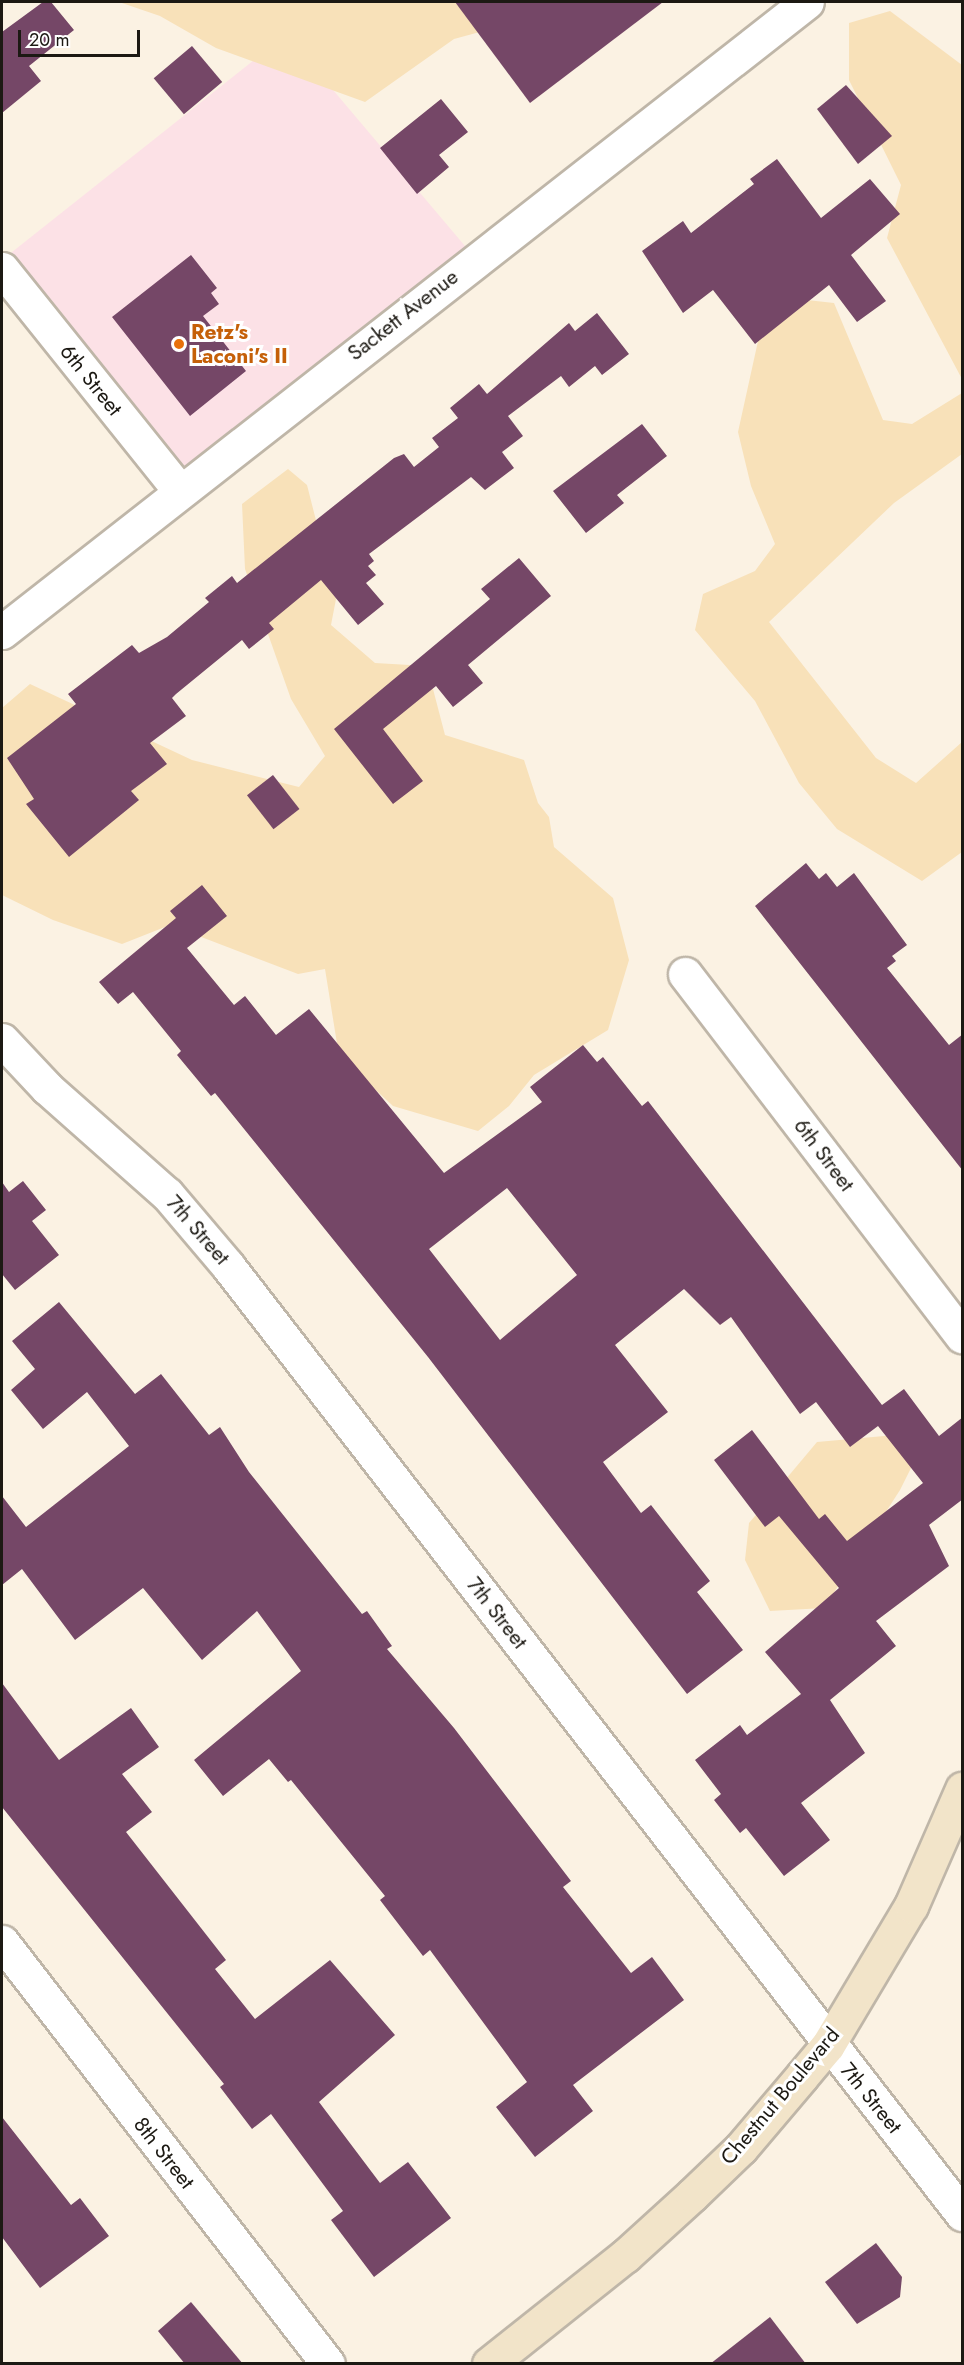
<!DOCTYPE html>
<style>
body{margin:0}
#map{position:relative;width:964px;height:2365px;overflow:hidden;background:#fbf2e3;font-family:Jost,sans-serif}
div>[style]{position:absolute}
.commercial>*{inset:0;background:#fce1e6}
.green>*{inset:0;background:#f8e1b9}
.building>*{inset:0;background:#754767;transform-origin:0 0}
.roads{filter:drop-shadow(2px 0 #bfb6a8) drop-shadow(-2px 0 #bfb6a8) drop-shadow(0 2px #bfb6a8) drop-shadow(0 -2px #bfb6a8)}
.street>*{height:33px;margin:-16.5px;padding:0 16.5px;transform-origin:16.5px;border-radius:16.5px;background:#fff}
.secondary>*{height:33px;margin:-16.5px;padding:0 16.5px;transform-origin:16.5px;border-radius:16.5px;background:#f2e4c9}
.dots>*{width:16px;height:16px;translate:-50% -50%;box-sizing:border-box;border:3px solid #fff;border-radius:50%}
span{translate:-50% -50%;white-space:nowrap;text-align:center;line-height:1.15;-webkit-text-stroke:6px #fff;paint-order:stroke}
.street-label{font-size:21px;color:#1c1913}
.food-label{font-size:21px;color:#c56008;font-weight:700}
.left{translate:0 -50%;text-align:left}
.frame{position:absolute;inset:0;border:3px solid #1c1913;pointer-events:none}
.scale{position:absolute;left:18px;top:30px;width:122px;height:27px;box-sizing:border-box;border:3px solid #1c1913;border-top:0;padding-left:8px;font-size:18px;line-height:21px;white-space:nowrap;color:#1c1913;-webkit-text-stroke:4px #fff;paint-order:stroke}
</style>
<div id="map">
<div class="commercial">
<i style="clip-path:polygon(268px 49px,306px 58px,476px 259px,180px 491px,2px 260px)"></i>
</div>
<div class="green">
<i style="clip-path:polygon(119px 2px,589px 2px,454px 39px,365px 102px,216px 48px,160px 16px)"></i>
<i style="clip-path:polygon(890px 11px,962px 65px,962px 379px,887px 238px,901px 185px,849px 80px,849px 23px)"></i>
<i style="clip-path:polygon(789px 298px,834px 303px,883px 420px,912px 424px,962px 393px,962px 454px,894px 503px,769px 622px,876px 758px,916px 783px,962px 742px,962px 852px,922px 881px,837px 829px,799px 783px,755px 701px,695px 630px,703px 594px,755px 571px,775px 544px,751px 486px,738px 432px,760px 332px)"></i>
<i style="clip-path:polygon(288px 469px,307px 485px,336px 599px,331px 625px,375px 663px,427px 666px,445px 735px,524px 760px,538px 803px,549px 817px,554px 847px,613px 898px,629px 960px,608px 1030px,534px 1075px,509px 1106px,478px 1131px,393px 1106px,339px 1056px,325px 969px,298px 974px,170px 925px,122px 944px,53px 920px,2px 895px,2px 708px,30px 684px,192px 760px,299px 787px,325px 756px,291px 699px,245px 569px,242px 504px)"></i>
<i style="clip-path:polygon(929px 1432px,900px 1490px,824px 1608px,770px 1611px,745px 1560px,749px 1523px,817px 1442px)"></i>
</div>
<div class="building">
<i style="clip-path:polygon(43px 2px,51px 2px,74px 30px,29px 66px,41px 81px,2px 113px,2px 32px)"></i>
<i style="clip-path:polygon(455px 2px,663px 2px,530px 103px)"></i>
<i style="left:192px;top:46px;width:47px;height:50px;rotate:50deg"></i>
<i style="clip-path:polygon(846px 85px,892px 136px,858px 164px,817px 109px)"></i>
<i style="clip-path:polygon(441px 99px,468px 132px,439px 155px,449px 167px,417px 194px,380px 148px)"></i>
<i style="clip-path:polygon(777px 159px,821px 218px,870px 179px,900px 214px,851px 255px,886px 301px,857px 322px,829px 285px,755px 344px,713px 290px,683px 313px,642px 251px,683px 221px,691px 233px,754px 184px,750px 179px)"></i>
<i style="clip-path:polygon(191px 255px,217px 288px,211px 293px,219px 304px,203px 316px,246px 371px,190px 416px,112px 317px)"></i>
<i style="clip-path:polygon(597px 313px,629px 354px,602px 375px,595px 366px,569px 387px,561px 376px,508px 416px,523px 436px,502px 452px,514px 468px,485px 490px,471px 477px,369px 554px,374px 561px,368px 566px,376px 575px,366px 583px,384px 604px,358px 625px,321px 580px,269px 623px,274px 629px,249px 649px,242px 640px,176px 694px,172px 698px,186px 716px,150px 743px,167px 764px,131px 791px,139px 800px,69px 857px,26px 804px,34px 799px,7px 758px,76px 704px,68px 694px,132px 645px,139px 653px,167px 637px,209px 602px,205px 598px,232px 576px,237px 583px,394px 458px,404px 454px,414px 467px,439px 447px,432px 438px,458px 418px,450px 408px,479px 384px,487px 394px,569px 323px,575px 331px)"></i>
<i style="clip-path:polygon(642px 424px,667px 456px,617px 495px,624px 503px,586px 533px,553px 491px)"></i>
<i style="clip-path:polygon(519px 558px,551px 596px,468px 665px,483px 683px,453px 707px,436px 686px,383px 729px,423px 781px,393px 804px,334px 729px,490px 599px,481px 589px)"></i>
<i style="left:273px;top:775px;width:43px;height:33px;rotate:52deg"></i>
<i style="clip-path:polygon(806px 863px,819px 879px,826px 873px,837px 887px,854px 873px,907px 945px,892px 956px,896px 961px,887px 968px,949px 1045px,963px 1034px,963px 1171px,755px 906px)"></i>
<i style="clip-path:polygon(evenodd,202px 885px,227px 916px,187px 948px,234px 1005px,245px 996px,276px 1035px,309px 1009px,444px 1173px,542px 1102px,530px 1087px,583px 1045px,597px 1062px,603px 1057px,642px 1106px,648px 1101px,882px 1405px,904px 1389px,939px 1436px,963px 1417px,963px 1499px,929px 1525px,949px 1566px,876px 1621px,896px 1646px,830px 1700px,865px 1753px,801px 1803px,830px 1840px,784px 1876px,746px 1828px,740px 1833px,714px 1800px,721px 1794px,695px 1760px,740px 1725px,747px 1735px,801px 1694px,765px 1652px,839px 1588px,779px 1516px,765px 1527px,714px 1460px,752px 1430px,819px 1519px,825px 1514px,847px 1541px,923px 1483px,878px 1426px,850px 1447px,816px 1402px,800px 1414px,731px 1317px,720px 1325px,684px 1289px,615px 1345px,668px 1412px,603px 1462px,641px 1513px,651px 1505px,710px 1581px,697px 1592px,743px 1650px,687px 1694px,428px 1357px,215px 1093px,211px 1096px,177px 1055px,181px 1051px,133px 992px,118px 1004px,99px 982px,176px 918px,170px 911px,202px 885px,507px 1188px,577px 1275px,500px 1340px,429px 1249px,507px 1188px)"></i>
<i style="clip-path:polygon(23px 1181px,46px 1210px,32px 1221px,59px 1255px,15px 1290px,2px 1274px,2px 1182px,9px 1192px)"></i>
<i style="clip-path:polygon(59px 1302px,135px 1394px,161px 1374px,209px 1435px,220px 1427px,249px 1472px,362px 1614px,367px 1611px,392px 1646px,387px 1649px,454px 1728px,571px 1881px,563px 1887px,631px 1973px,652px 1957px,684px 2000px,573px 2085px,593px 2111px,535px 2157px,496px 2107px,527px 2082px,430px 1950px,423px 1956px,380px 1900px,385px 1896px,291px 1780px,288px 1782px,269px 1759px,223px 1796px,194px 1760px,301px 1671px,257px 1611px,202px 1660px,143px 1588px,75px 1640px,22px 1569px,2px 1585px,2px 1496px,26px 1527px,129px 1446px,87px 1392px,43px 1429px,11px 1390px,35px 1369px,12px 1341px)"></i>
<i style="clip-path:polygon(2px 1683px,59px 1760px,131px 1708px,159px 1747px,122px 1774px,152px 1812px,126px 1832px,226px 1960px,215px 1969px,255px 2019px,330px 1960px,395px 2035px,319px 2102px,380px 2183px,408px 2162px,451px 2218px,374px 2277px,331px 2220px,343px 2211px,271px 2114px,252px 2129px,220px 2087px,224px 2084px,2px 1807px)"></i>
<i style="clip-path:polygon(2px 2117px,71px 2205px,80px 2198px,109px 2236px,40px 2288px,2px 2237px)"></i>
<i style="clip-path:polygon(876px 2243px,902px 2277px,900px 2297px,857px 2324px,825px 2282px)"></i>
<i style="clip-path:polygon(191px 2302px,243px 2364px,185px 2364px,158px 2331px)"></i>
<i style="clip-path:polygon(770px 2317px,806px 2364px,710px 2364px)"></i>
</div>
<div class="roads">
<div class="street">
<i style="left:2px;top:269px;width:285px;rotate:51.3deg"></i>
<i style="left:2px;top:632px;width:1022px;rotate:-38.05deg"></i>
<i style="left:685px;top:974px;width:456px;rotate:52.6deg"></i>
<i style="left:2px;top:1040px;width:66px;rotate:46.8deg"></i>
<i style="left:47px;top:1088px;width:160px;rotate:41.5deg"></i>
<i style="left:167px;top:1194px;width:94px;rotate:49.7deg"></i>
<i style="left:228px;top:1266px;width:1199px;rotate:52.25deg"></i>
<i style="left:2px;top:1942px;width:533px;rotate:52.31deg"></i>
</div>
<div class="secondary">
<i style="left:489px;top:2364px;width:174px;rotate:-38.5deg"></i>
<i style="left:625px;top:2256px;width:91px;rotate:-42.3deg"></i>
<i style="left:692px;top:2195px;width:68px;rotate:-43.8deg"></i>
<i style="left:741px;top:2148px;width:94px;rotate:-49.7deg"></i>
<i style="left:802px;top:2076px;width:40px;rotate:-50deg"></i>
<i style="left:828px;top:2045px;width:162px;rotate:-59.2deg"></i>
<i style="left:911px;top:1906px;width:128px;rotate:-66.4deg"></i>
</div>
</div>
<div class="dots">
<i style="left:179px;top:344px;background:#e8710a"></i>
</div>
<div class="street-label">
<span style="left:403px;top:315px;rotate:-38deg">Sackett Avenue</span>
<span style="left:91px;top:380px;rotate:51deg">6th Street</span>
<span style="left:824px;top:1155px;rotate:53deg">6th Street</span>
<span style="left:198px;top:1230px;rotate:49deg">7th Street</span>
<span style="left:497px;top:1613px;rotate:52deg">7th Street</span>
<span style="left:780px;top:2096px;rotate:-50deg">Chestnut Boulevard</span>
<span style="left:871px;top:2098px;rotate:51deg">7th Street</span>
<span style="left:164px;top:2153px;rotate:52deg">8th Street</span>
</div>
<div class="food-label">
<span class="left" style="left:191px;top:344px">Retz's<br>Laconi's II</span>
</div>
<div class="frame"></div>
<div class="scale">20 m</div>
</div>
